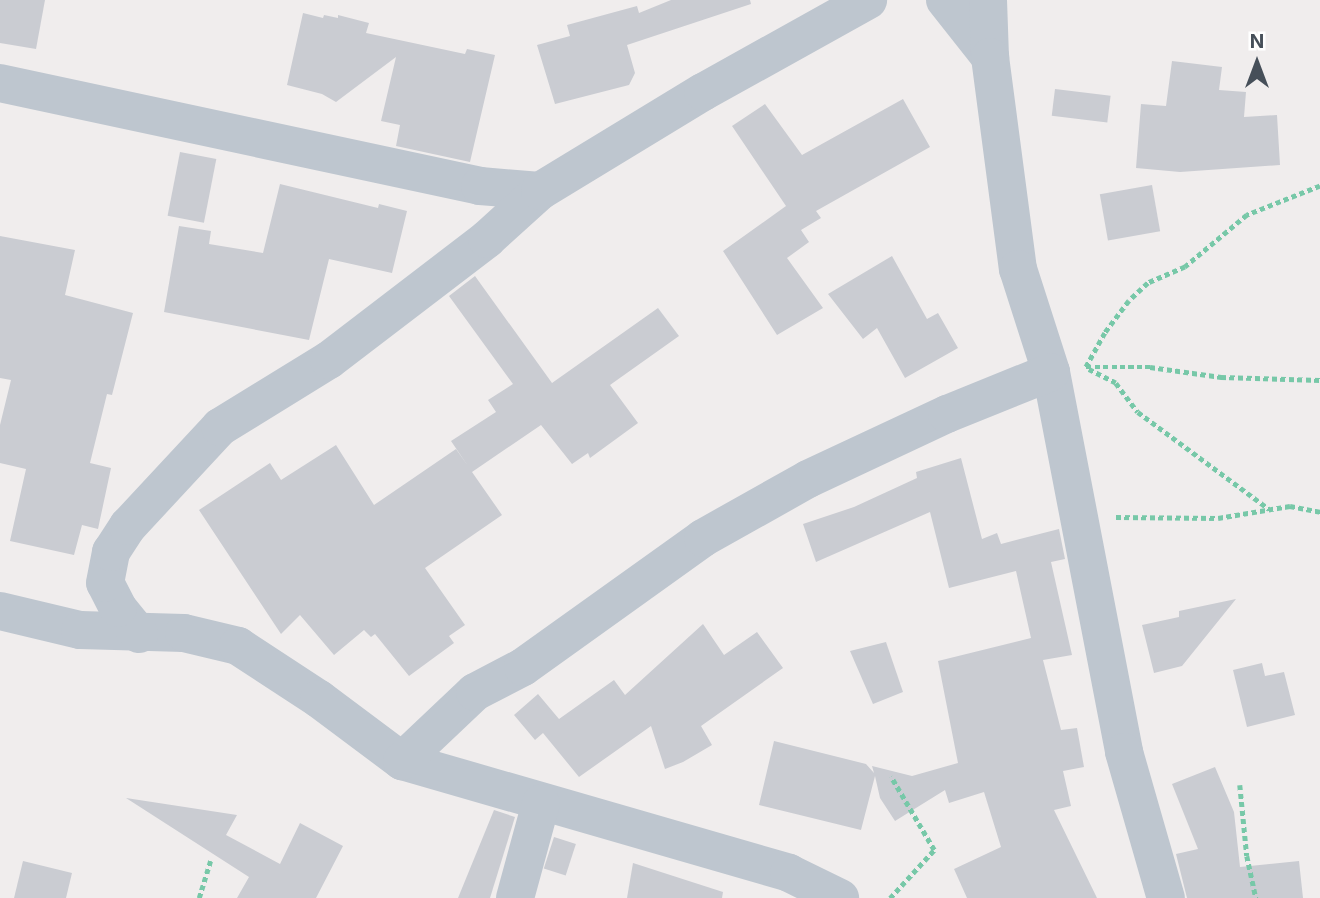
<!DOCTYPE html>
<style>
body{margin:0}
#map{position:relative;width:1320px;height:898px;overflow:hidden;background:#f0eded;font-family:Inter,sans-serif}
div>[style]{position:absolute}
.building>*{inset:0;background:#caccd2;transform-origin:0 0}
.path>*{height:4.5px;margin-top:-2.25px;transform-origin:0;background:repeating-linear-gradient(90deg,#77c8a8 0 5px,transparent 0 8.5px)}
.minor>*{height:38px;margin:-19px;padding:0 19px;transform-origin:19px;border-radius:19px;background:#bec6cf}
span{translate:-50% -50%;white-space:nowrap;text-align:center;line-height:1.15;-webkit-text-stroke:7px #fff;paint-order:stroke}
.north{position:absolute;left:1222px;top:28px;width:70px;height:70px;-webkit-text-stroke:5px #fff;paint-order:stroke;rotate:0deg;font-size:19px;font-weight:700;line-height:28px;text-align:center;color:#464f59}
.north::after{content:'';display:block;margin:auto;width:24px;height:32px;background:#464f59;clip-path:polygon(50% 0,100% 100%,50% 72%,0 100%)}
</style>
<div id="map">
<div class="building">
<i style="clip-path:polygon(0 0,45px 0,36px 49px,0 43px)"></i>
<i style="clip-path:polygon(671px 0,750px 0,751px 4px,627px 45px,635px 73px,629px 85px,555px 104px,537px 45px,570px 36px,567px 25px,637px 6px,639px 13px)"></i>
<i style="clip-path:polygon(303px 13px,323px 18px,324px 15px,338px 18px,338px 15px,369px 23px,366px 33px,465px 54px,467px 49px,495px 55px,470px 162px,396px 146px,400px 125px,381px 121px,396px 57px,336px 102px,322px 94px,287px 85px)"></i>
<i style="clip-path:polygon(1172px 61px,1222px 67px,1219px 90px,1246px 92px,1244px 117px,1277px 115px,1280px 165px,1180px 172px,1136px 168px,1141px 104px,1166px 106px)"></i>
<i style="left:1055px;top:89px;width:56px;height:27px;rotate:7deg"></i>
<i style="clip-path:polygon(903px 99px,930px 147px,816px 211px,821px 218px,801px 230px,809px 242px,787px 258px,823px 308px,777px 335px,723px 251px,786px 206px,732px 126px,765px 104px,802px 155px)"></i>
<i style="left:180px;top:152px;width:37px;height:65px;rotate:11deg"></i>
<i style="clip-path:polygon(280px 184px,378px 208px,379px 204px,407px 211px,392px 273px,329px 259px,309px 340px,164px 312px,179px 226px,211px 231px,209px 244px,263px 253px)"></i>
<i style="left:1152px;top:185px;width:47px;height:53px;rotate:80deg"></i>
<i style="clip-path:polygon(0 236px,75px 250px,65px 295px,133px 313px,112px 395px,107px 394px,90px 463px,111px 468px,98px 529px,82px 525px,74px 555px,10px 541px,26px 469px,0 463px,0 425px,11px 380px,0 378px)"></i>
<i style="clip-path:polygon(892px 256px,927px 319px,938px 313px,958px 348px,905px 378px,877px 328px,863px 339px,828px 294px)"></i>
<i style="clip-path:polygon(475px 276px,552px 383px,658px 308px,679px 336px,610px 385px,638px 423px,590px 458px,588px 453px,572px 464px,541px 425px,472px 472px,502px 515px,425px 568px,465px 625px,449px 636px,454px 643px,409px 676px,375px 634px,371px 637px,364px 630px,334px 655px,300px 615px,281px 634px,199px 510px,270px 463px,281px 480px,336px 445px,374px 505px,456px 449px,468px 466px,451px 441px,496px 412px,488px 400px,513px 384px,449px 296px)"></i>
<i style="clip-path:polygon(961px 458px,982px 539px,997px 533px,1001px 544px,1059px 529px,1065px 559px,1051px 562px,1072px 655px,1043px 660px,1061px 730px,1077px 728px,1084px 767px,1063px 771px,1071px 806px,1054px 810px,1097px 898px,967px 898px,954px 869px,1001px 847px,984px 792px,949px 803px,945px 790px,895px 821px,880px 798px,875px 776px,861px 830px,759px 805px,774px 741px,866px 764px,874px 773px,872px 766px,912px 776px,958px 763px,938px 661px,1031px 638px,1016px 571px,949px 588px,930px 512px,816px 562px,803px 524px,854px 507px,917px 478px,916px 472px)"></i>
<i style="clip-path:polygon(1236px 599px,1182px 666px,1154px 673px,1142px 625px,1179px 617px,1179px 611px)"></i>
<i style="clip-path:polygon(703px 624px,724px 655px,757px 632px,783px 668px,701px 726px,712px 745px,683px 762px,665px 769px,651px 726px,579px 777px,543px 733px,535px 740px,514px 715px,538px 694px,559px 719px,614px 680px,625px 695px)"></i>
<i style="clip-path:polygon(886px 642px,903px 692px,873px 704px,850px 651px)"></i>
<i style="clip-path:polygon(1262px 663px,1265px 676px,1284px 672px,1295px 715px,1247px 727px,1233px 670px)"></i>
<i style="clip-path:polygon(1215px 767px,1234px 812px,1240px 867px,1299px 861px,1303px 898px,1187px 898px,1176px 854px,1198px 849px,1172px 784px)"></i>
<i style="clip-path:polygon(126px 798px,237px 815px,226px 835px,280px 864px,300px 823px,343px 846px,316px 898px,237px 898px,249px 877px)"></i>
<i style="clip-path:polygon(494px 810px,515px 817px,490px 898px,458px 898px)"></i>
<i style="left:554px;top:837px;width:23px;height:33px;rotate:18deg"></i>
<i style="clip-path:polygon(23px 861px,72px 873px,66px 898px,14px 898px)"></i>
<i style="clip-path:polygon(633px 863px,723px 892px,722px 898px,627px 898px)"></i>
</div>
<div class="path">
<i style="left:1320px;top:186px;width:79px;rotate:158.3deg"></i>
<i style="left:1247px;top:215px;width:81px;rotate:140deg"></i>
<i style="left:1185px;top:267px;width:40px;rotate:156.6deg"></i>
<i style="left:1148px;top:283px;width:26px;rotate:137deg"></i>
<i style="left:1129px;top:301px;width:40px;rotate:127deg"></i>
<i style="left:1105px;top:333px;width:39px;rotate:119deg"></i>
<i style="left:1086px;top:367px;width:64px"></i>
<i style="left:1150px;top:367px;width:72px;rotate:8deg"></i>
<i style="left:1221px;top:377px;width:99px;rotate:1.7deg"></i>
<i style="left:1089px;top:369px;width:30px;rotate:27deg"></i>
<i style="left:1116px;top:383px;width:36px;rotate:53deg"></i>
<i style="left:1138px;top:412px;width:163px;rotate:36.5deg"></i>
<i style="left:1116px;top:517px;width:102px;rotate:0.6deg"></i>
<i style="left:1218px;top:518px;width:73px;rotate:-9.5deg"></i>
<i style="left:1290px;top:506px;width:31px;rotate:11deg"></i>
<i style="left:1240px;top:785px;width:71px;rotate:84.4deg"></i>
<i style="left:1247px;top:856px;width:43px;rotate:77.9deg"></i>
<i style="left:199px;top:898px;width:39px;rotate:-73deg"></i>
<i style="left:890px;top:898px;width:65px;rotate:-47.5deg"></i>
<i style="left:934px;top:850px;width:85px;rotate:-120.5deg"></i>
</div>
<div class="minor">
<i style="left:945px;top:0;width:73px;rotate:51.7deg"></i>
<i style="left:988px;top:0;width:57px;rotate:88deg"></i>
<i style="left:990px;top:57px;width:214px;rotate:82.5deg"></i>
<i style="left:1018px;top:269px;width:108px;rotate:72.2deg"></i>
<i style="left:1051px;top:372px;width:387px;rotate:79.1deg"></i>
<i style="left:1124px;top:752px;width:152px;rotate:74deg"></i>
<i style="left:0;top:83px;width:491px;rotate:12.1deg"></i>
<i style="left:480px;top:186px;width:60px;rotate:4.8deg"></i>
<i style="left:0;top:611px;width:82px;rotate:13.4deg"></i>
<i style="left:80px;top:630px;width:104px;rotate:1.7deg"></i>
<i style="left:184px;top:633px;width:56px;rotate:13.5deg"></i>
<i style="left:238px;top:646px;width:97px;rotate:33.2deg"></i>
<i style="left:319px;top:699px;width:104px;rotate:36.8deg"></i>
<i style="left:402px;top:761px;width:403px;rotate:16.1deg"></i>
<i style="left:789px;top:873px;width:57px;rotate:26.1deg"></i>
<i style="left:139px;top:634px;width:33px;rotate:-129deg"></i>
<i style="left:118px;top:608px;width:28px;rotate:-117deg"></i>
<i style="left:105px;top:583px;width:32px;rotate:-79deg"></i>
<i style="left:111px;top:552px;width:31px;rotate:-57deg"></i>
<i style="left:128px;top:526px;width:135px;rotate:-47.1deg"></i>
<i style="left:220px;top:427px;width:128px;rotate:-31.6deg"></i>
<i style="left:329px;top:360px;width:199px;rotate:-37.4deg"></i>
<i style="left:487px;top:239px;width:72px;rotate:-42.2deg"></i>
<i style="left:540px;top:191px;width:191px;rotate:-31.3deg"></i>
<i style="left:703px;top:92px;width:189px;rotate:-29.1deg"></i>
<i style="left:402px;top:761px;width:100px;rotate:-43.4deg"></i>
<i style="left:475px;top:692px;width:54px;rotate:-27.5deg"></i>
<i style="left:523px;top:667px;width:221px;rotate:-35.6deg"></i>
<i style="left:703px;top:538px;width:120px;rotate:-29.3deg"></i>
<i style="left:808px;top:479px;width:153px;rotate:-25.1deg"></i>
<i style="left:947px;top:414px;width:112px;rotate:-22deg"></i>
<i style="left:515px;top:898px;width:98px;rotate:-74.7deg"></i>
</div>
<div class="north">N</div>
</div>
